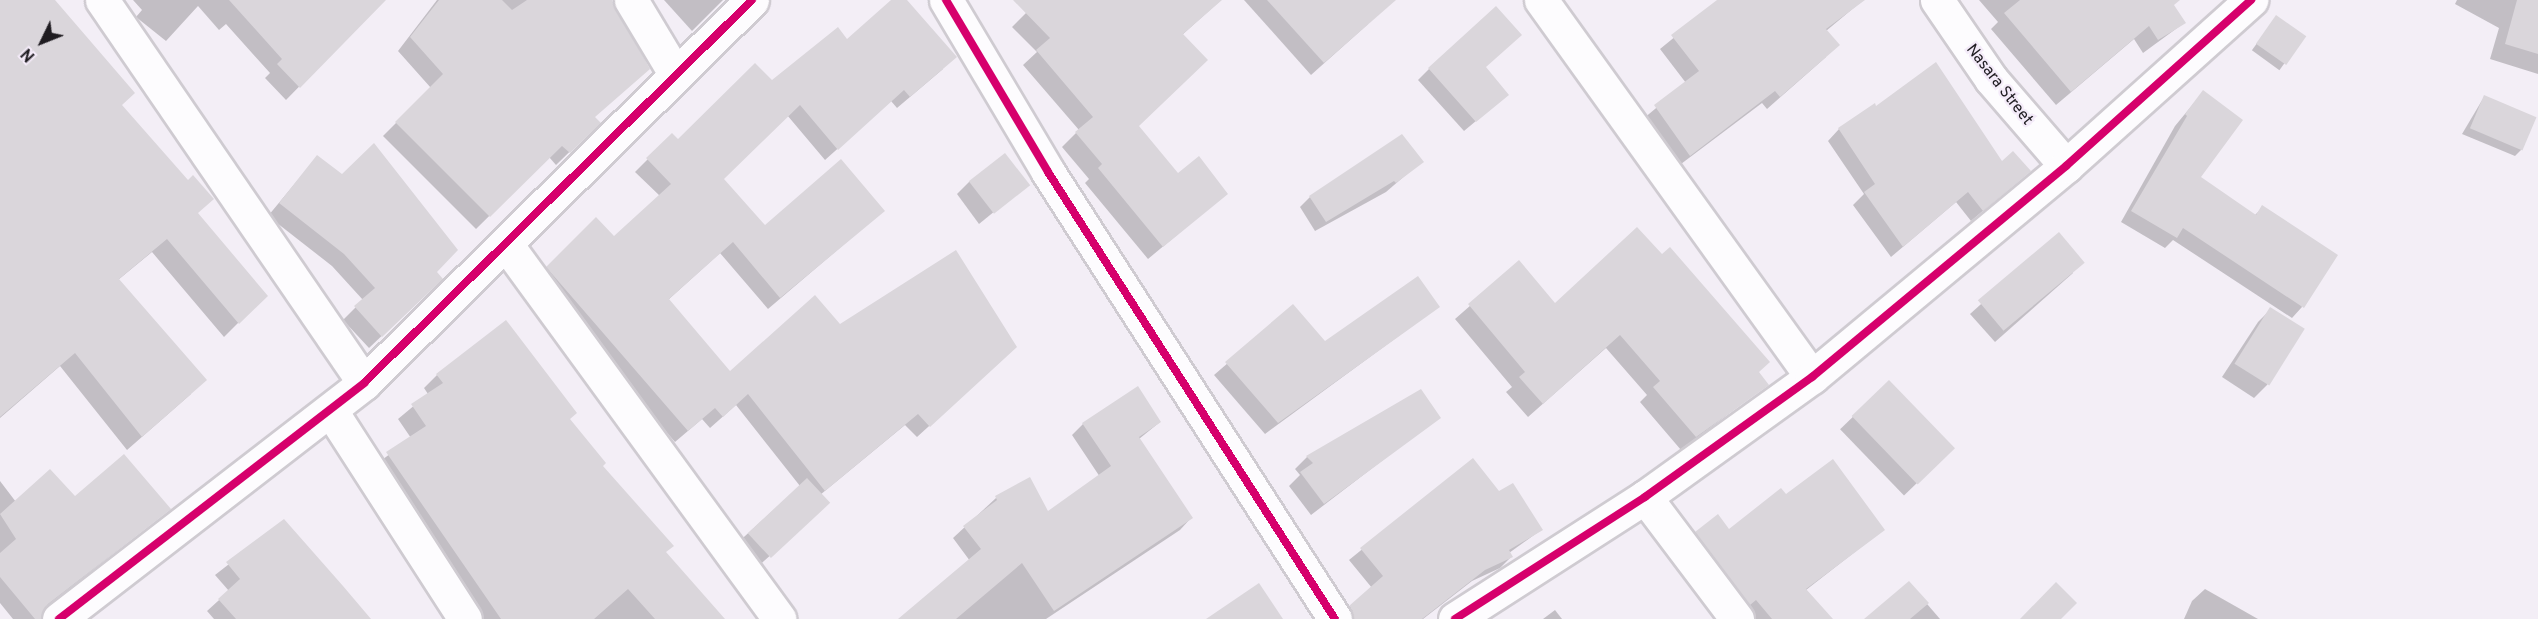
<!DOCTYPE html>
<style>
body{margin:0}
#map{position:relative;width:2538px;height:619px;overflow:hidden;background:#f3eef6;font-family:Overpass,sans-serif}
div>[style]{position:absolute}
.shadow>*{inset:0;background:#0003;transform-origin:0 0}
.building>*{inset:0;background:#dad6db;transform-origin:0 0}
.roads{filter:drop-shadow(2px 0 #cfcbd1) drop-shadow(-2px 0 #cfcbd1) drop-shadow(0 2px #cfcbd1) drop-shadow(0 -2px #cfcbd1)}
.street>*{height:33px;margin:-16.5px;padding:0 16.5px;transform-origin:16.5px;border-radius:16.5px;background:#fdfcfe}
.cycleway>*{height:8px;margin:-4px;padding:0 4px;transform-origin:4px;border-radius:4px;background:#d6006c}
span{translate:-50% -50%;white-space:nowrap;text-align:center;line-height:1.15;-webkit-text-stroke:4.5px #f4ebf9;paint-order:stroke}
.street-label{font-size:16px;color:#1f1c21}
.north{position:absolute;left:12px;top:12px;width:60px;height:60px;-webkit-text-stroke:4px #f4ebf9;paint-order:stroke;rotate:227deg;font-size:16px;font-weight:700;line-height:24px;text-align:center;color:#1f1c21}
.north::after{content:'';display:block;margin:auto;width:21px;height:27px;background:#1f1c21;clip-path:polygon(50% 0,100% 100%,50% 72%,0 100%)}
</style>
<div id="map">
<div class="shadow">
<i style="clip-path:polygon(0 0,43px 0,197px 214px,266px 295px,224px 337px,152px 252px,118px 280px,191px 394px,127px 450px,60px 366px,0 418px)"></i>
<i style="clip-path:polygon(133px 0,384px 0,286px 100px,265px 78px,270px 73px,226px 24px,219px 30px,198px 6px,166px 41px,136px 17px,142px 10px)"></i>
<i style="clip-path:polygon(437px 0,610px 0,594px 118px,599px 123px,556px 165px,549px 157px,476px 229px,383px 136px,431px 88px,398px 51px)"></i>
<i style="clip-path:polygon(664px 0,723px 0,692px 31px)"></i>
<i style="clip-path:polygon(894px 0,905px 0,943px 69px,897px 108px,891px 101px,825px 160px,787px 115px,722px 179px,765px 227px,883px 211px,768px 309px,720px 253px,668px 300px,730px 373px,839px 326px,1003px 359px,917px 437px,905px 425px,820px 495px,816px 515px,755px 569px,734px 546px,800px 486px,736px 405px,710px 428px,702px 419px,675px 442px,535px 281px,596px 220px,614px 238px,660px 196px,635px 172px,672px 135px,678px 141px,771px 82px,847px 41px)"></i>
<i style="clip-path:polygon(1039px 0,1221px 0,1182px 35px,1137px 127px,1178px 176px,1226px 194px,1148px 259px,1085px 183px,1089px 179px,1062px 147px,1079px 130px,1023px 65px,1037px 52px,1012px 27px)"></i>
<i style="clip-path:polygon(1244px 0,1370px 0,1368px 24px,1311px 75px)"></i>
<i style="clip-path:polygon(1720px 0,1862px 1px,1826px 31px,1826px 57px,1767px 109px,1762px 103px,1677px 167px,1643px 119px,1686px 83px,1660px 49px)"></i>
<i style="clip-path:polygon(1979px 0,2169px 0,2184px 23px,2143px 53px,2134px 39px,2056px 105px,1991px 29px,1998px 22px)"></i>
<i style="clip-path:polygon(2457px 0,2538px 0,2538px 74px,2490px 59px,2499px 28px,2455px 4px)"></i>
<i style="left:2276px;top:17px;width:34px;height:41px;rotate:36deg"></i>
<i style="clip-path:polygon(1485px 68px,1507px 95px,1464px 131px,1418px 80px,1429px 69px)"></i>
<i style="clip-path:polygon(2203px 92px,2199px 177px,2254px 216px,2263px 207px,2302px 307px,2292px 318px,2173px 240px,2165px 248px,2121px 222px,2175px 126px)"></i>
<i style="clip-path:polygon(2484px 97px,2522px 149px,2515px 156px,2462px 134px)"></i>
<i style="clip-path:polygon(1876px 108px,2002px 163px,2017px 182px,1971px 221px,1956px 202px,1891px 257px,1853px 205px,1864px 194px,1828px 141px,1839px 129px)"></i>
<i style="clip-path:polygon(317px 157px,435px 272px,429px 291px,369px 348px,343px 320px,363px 300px,332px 266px,268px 216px)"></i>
<i style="clip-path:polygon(1422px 161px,1386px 192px,1315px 231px,1300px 207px,1310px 197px)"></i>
<i style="clip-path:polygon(969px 182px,1028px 184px,979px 224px,957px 194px)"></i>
<i style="clip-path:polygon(2059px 234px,2073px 273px,1995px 342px,1970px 314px)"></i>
<i style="clip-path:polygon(1519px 263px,1555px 305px,1757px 372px,1767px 384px,1681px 450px,1640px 402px,1647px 395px,1606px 348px,1528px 417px,1506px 392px,1512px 387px,1455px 319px)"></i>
<i style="clip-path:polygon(1293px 307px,1325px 343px,1438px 307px,1265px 434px,1214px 375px)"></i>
<i style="clip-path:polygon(2271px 309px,2302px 330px,2267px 385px,2254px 398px,2222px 377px,2258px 322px)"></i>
<i style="clip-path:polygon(437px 375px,568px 419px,665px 553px,722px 619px,478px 619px,374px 466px,411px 438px,398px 419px,428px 394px,424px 388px)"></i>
<i style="left:1889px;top:382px;width:92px;height:68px;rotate:46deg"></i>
<i style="clip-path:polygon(1439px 417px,1311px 515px,1289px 486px,1300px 475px,1295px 469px,1307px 457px)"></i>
<i style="clip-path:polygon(1160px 422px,1139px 439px,1191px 518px,1180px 530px,1046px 619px,901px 619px,970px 561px,953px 538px,996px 498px,1030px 479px,1048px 513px,1100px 477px,1072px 435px,1083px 424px)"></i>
<i style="clip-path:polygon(1472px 460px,1498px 493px,1541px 530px,1509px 553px,1511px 557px,1500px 568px,1472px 581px,1423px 619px,1339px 619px,1372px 588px,1349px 560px)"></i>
<i style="clip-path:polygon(0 481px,16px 502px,74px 498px,169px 509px,42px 610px,40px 619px,13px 619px,0 603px)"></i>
<i style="clip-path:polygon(1785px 496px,1883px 530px,1806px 590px,1831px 619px,1752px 619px,1685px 543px,1696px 533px,1729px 531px)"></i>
<i style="clip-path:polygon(284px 521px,369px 619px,214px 619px,207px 611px,229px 591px,215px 575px)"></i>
<i style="clip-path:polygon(1909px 583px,1940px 619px,1866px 619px)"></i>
<i style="clip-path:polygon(2205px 589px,2258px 619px,2184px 619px,2192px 601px)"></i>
<i style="clip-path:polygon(1555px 610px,1562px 619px,1543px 619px)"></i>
</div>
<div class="building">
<i style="clip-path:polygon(0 0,55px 0,135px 93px,122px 105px,188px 180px,193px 175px,214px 199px,198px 213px,268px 296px,239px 324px,167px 239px,119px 279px,207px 380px,142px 437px,75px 353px,0 417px)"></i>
<i style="clip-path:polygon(229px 0,386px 0,300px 88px,277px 64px,282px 59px)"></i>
<i style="clip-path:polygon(439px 0,502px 0,512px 10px,527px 0,612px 0,650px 69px,595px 117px,601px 123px,570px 153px,562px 146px,490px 217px,395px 122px,443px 74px,410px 37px)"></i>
<i style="clip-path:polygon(891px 0,907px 0,957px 57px,910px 97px,904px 90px,838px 150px,800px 105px,724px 179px,765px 225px,841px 159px,885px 211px,780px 298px,733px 242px,669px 299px,730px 371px,815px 295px,840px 324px,956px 250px,1017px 347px,930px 427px,918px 414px,825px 491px,748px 394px,723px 417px,715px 408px,688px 431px,546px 267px,596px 217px,614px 236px,671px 184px,646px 158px,672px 133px,678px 139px,755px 63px,772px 80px,838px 27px,847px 39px)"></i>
<i style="clip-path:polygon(1013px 0,1222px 0,1183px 34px,1208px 60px,1139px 126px,1178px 173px,1199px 156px,1228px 194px,1163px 247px,1098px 168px,1102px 164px,1075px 132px,1093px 117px,1036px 50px,1050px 38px)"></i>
<i style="clip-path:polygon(1267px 0,1396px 0,1324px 63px)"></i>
<i style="clip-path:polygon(1717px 0,1865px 0,1826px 29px,1840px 45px,1780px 97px,1775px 91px,1690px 156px,1654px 105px,1699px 71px,1671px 35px)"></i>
<i style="clip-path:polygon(2020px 0,2180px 0,2174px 5px,2186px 23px,2158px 40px,2149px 26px,2071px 92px,2004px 13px)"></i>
<i style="clip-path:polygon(2517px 0,2538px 0,2538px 54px,2505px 44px)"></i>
<i style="clip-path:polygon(1496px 6px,1522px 35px,1486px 67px,1509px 95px,1476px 122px,1428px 68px)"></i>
<i style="left:2276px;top:15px;width:37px;height:35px;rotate:35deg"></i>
<i style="clip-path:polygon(1936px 62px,2002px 161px,2013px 151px,2031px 171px,1983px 211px,1968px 192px,1903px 247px,1864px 192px,1875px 184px,1838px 128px,1875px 103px,1876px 106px)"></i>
<i style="clip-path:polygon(2203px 90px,2243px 120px,2201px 177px,2256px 215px,2262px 205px,2338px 255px,2304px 308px,2183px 228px,2177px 238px,2131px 211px,2187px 116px,2185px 114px)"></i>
<i style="left:2484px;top:95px;width:57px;height:36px;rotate:23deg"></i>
<i style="clip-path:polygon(1402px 134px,1424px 162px,1396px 183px,1394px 181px,1326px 222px,1309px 196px)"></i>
<i style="clip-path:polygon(374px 143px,458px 250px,437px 272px,443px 279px,382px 337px,354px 306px,375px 288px,344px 254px,279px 203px,317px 155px,342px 174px)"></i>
<i style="left:1005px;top:153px;width:41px;height:46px;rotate:52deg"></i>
<i style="clip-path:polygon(1637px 227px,1662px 254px,1670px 247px,1770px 362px,1759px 372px,1769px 385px,1696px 437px,1653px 387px,1660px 381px,1620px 335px,1543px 404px,1519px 377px,1525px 372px,1468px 304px,1519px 260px,1555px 303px)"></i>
<i style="left:2059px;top:232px;width:40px;height:106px;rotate:50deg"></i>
<i style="clip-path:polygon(1418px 276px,1440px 307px,1278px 423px,1225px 362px,1293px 304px,1325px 341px)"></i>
<i style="left:2270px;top:307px;width:41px;height:67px;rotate:32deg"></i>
<i style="clip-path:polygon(506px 320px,577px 413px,570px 419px,606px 463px,603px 466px,674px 546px,666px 552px,725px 619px,655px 619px,628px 589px,594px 619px,501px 619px,386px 452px,426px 426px,411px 404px,443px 383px,436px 374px)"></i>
<i style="left:1889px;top:380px;width:95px;height:52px;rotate:46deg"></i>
<i style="clip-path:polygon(1138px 386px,1161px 422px,1139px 437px,1193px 518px,1054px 611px,1022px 563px,956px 619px,898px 619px,981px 549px,963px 526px,997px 500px,995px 496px,1030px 477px,1048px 511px,1111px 466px,1082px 423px)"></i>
<i style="clip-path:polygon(1421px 389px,1441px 418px,1324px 504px,1300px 472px,1313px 463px,1306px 456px)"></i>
<i style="clip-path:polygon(124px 454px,171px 509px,48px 604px,41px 619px,35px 619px,0 577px,0 553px,16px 539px,0 514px,50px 469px,75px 496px)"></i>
<i style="clip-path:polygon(1473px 458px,1499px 491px,1513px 483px,1543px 530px,1509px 550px,1513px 557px,1485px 570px,1422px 619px,1354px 619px,1349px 606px,1383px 576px,1360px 548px)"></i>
<i style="clip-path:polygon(1833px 459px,1885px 530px,1806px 589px,1833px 619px,1772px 619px,1756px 600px,1750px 605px,1695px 532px,1718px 514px,1729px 529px,1781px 488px,1786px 494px)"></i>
<i style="left:807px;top:478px;width:34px;height:81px;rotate:47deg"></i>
<i style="clip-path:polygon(284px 519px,343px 586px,371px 619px,236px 619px,218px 599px,240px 579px,226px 562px)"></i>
<i style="clip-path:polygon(1909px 581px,1929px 603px,1910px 619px,1864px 619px)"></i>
<i style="clip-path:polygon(2056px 582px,2077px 603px,2061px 619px,2020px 619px)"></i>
<i style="clip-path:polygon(1259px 583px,1283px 619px,1206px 619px)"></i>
</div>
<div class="roads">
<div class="street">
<i style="left:102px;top:0;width:464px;rotate:55.6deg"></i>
<i style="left:631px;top:0;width:87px;rotate:59deg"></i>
<i style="left:946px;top:0;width:200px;rotate:59.3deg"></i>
<i style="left:1048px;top:172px;width:531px;rotate:57.3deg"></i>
<i style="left:1541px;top:0;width:464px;rotate:54.3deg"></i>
<i style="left:1937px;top:0;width:96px;rotate:55.6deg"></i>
<i style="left:1991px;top:79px;width:115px;rotate:49.2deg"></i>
<i style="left:506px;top:244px;width:464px;rotate:53.9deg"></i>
<i style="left:331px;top:411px;width:247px;rotate:57.2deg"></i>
<i style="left:1645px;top:497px;width:153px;rotate:53deg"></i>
<i style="left:59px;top:619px;width:386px;rotate:-37.7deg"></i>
<i style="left:364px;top:383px;width:545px;rotate:-44.63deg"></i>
<i style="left:1455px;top:619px;width:226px;rotate:-32.7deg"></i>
<i style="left:1645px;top:497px;width:206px;rotate:-35.7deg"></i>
<i style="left:1812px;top:377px;width:330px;rotate:-39.7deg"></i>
<i style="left:2066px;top:166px;width:249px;rotate:-41.9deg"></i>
</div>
</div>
<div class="cycleway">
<i style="left:946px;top:0;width:200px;rotate:59.3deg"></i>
<i style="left:1048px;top:172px;width:531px;rotate:57.3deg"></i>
<i style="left:59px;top:619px;width:386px;rotate:-37.7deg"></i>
<i style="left:364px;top:383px;width:545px;rotate:-44.63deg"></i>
<i style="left:1455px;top:619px;width:226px;rotate:-32.7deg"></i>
<i style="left:1645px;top:497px;width:206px;rotate:-35.7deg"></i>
<i style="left:1812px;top:377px;width:330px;rotate:-39.7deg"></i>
<i style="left:2066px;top:166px;width:249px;rotate:-41.9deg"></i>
</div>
<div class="street-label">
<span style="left:1999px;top:85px;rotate:52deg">Nasara Street</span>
</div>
<div class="north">N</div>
</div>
